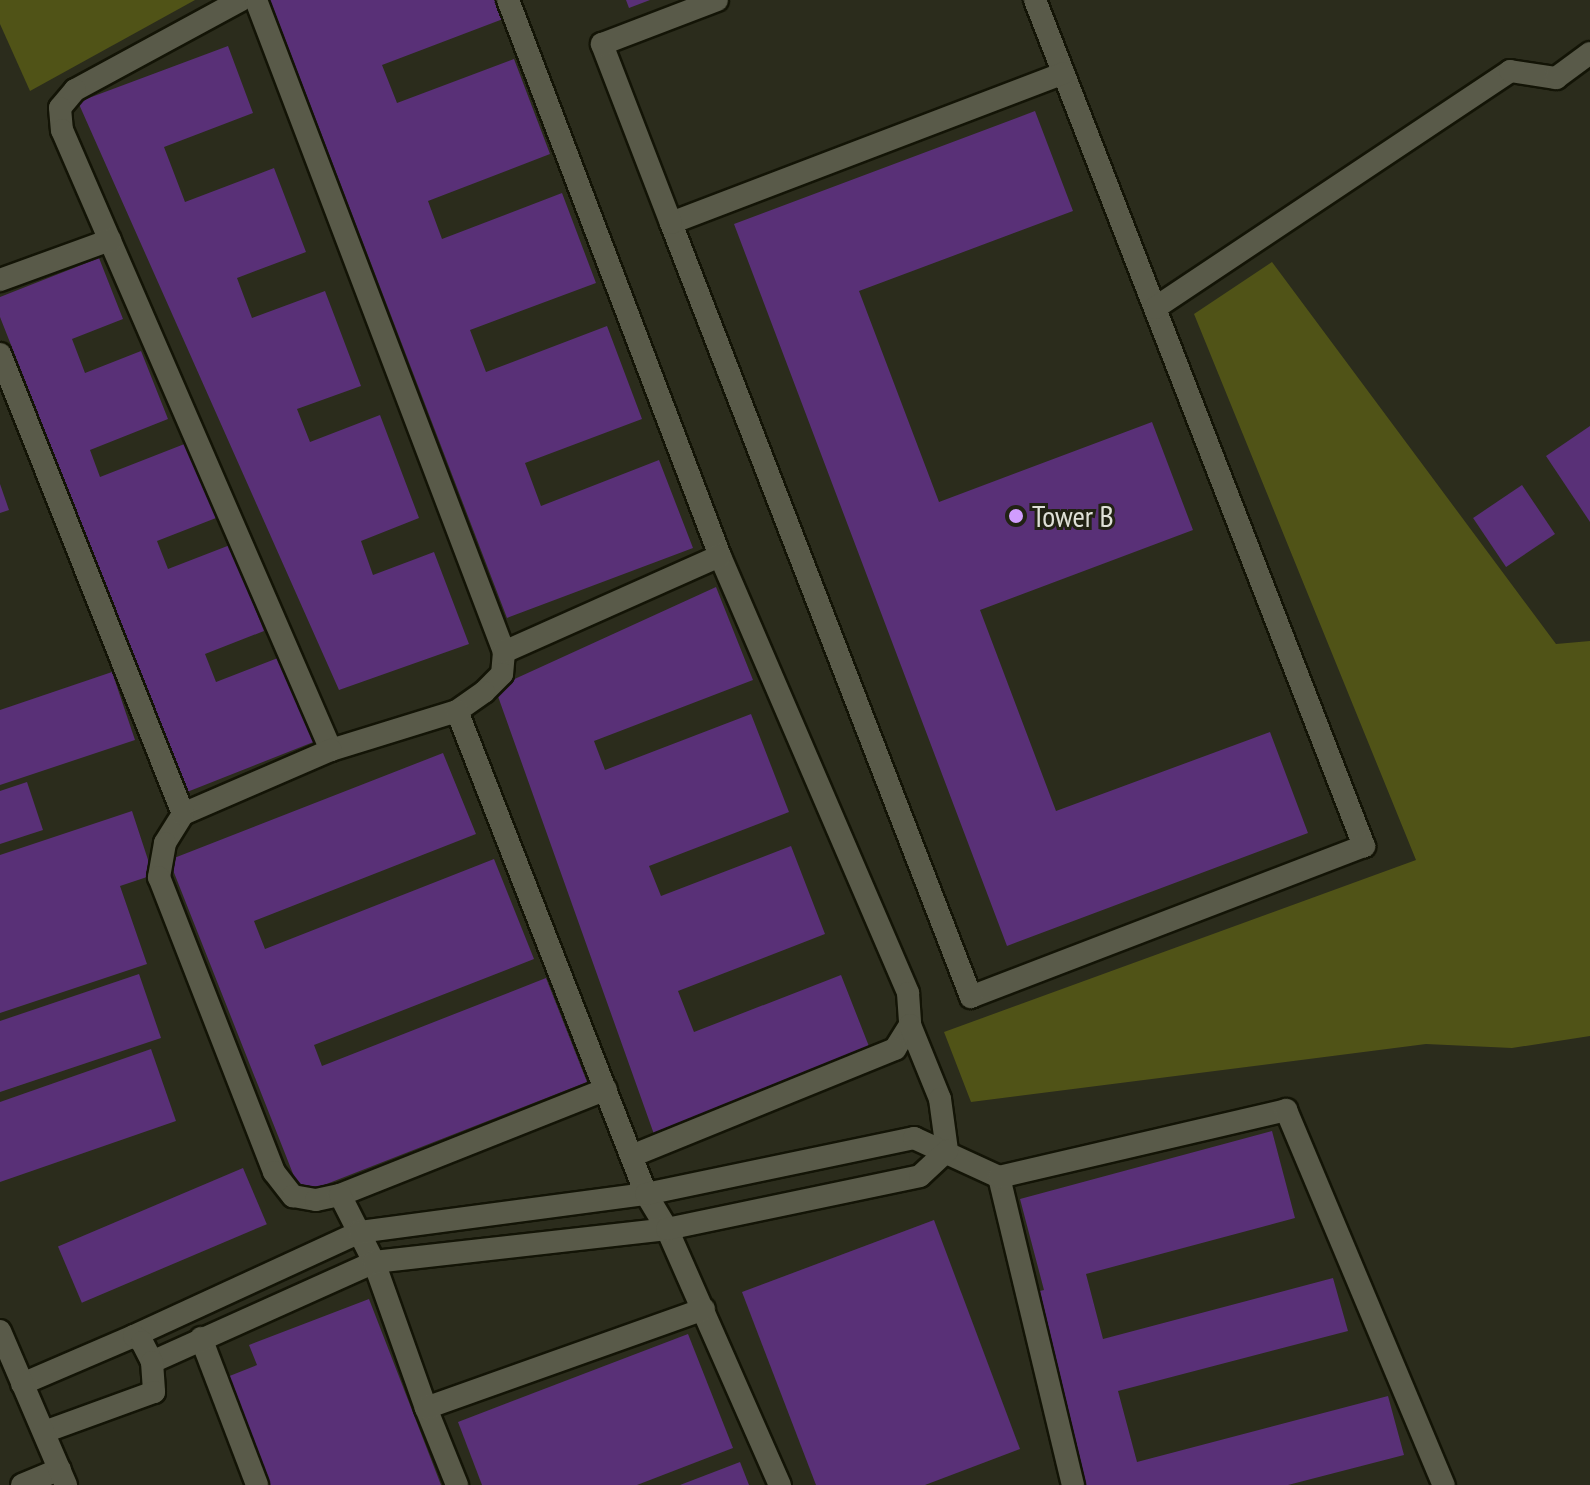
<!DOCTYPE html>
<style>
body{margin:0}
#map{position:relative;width:1590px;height:1485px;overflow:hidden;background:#2b2c1c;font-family:"PT Sans Narrow",sans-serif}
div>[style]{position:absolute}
.green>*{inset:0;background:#505317}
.building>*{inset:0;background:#593077;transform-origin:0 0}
.roads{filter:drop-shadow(2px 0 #131406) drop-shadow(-2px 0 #131406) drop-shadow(0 2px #131406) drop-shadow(0 -2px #131406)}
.minor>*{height:22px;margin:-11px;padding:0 11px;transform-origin:11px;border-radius:11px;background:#595a49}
.tertiary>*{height:22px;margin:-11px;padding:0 11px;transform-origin:11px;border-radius:11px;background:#595a49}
.dots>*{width:22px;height:22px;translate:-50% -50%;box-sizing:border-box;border:4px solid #212213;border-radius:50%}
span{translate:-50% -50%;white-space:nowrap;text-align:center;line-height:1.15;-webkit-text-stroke:6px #212213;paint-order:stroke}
.poi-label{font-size:30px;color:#dfe0d7}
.left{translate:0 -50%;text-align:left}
</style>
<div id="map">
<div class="green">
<i style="clip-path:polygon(0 0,195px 0,30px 91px,0 24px)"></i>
<i style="clip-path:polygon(1272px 262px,1556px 644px,1590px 641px,1590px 1036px,1512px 1048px,1426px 1044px,971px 1102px,944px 1032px,1416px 860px,1194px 314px)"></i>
</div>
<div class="building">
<i style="clip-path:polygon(270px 0,495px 0,503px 19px,382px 65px,397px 103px,514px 59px,550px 154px,428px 201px,442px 239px,562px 193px,596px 283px,470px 330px,486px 372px,607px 326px,642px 419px,525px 463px,541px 506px,659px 460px,693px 548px,507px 618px)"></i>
<i style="clip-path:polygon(626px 0,650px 0,629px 8px)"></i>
<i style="clip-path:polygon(228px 46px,253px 113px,164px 147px,185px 202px,274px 168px,306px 252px,237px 278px,252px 318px,325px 291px,361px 386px,297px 409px,310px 442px,380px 415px,419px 518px,361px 541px,373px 575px,434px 552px,469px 644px,339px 690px,78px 102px)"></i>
<i style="clip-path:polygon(1035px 111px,1073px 211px,859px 291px,939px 502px,1152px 422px,1193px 530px,980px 610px,1056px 811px,1270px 732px,1308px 833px,1007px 946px,734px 224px)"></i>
<i style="clip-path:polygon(99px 258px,123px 319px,72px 339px,85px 373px,141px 351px,168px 419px,90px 450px,100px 477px,187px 443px,216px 518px,157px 541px,168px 569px,230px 545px,264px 631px,205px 654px,216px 682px,283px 656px,316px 741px,187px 792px,0 317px,0 297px)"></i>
<i style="clip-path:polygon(1590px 426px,1590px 522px,1546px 456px)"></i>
<i style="clip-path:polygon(0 484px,9px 510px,0 513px)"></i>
<i style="left:1522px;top:485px;width:59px;height:59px;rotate:56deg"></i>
<i style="clip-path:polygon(716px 587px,753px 680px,594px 741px,605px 770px,751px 714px,789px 812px,649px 866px,661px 896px,791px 846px,825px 934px,678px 991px,694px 1032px,841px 975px,872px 1054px,655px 1137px,495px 688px)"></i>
<i style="clip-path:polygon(112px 672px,135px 740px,0 785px,0 710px)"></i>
<i style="clip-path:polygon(443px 753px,476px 834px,254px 921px,265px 949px,494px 859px,534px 959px,314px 1045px,322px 1066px,546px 978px,587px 1082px,301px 1194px,169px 860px)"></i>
<i style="clip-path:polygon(27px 782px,43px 830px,0 844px,0 791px)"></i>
<i style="clip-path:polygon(132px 811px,153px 875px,120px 886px,147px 964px,0 1013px,0 855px)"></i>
<i style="clip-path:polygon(139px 974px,161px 1038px,0 1092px,0 1021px)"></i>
<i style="clip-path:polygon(151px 1049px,176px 1121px,0 1182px,0 1102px)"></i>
<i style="clip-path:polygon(1272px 1131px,1295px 1218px,1086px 1274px,1103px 1339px,1333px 1278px,1348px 1331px,1118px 1391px,1137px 1462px,1388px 1396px,1404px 1455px,1288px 1485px,1082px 1485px,1031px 1293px,1044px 1290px,1020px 1199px)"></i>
<i style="left:243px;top:1168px;width:61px;height:201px;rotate:67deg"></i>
<i style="clip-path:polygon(934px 1220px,1020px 1449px,925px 1485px,816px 1485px,742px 1292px)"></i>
<i style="clip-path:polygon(369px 1299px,441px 1485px,269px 1485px,227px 1377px,257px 1365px,249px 1345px)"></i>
<i style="clip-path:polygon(688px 1334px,733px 1448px,637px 1485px,482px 1485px,458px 1422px)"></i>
<i style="clip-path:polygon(740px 1462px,749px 1485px,680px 1485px)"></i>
</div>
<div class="roads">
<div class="minor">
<i style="left:241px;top:0;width:189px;rotate:151.5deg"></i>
<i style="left:75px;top:90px;width:23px;rotate:130deg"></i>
<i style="left:60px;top:108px;width:22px;rotate:85deg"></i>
<i style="left:62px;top:130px;width:676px;rotate:66.55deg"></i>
<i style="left:256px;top:0;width:698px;rotate:69.17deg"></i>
<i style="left:504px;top:652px;width:22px;rotate:95deg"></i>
<i style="left:502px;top:674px;width:25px;rotate:135deg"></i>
<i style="left:484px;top:692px;width:33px;rotate:145deg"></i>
<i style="left:457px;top:711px;width:132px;rotate:162.8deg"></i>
<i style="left:331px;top:750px;width:161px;rotate:156.6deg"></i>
<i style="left:183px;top:814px;width:34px;rotate:122deg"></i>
<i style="left:165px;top:843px;width:35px;rotate:100deg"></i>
<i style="left:159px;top:877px;width:317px;rotate:68.7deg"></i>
<i style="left:274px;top:1172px;width:31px;rotate:52deg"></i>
<i style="left:293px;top:1196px;width:23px;rotate:10deg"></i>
<i style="left:316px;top:1200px;width:25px;rotate:-12deg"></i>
<i style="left:340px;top:1195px;width:286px;rotate:-21.7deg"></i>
<i style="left:508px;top:0;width:595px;rotate:69.13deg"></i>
<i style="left:720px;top:556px;width:476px;rotate:66.7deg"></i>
<i style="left:908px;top:993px;width:32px;rotate:86deg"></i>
<i style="left:910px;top:1025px;width:28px;rotate:122deg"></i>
<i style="left:895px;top:1049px;width:284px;rotate:157.9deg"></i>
<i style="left:1035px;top:0;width:908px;rotate:68.75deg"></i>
<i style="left:1364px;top:846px;width:421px;rotate:159deg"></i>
<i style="left:971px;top:997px;width:830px;rotate:-111.19deg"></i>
<i style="left:671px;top:223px;width:420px;rotate:-20.9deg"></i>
<i style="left:671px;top:223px;width:192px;rotate:-111.1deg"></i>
<i style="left:602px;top:44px;width:123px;rotate:-20.9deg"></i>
<i style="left:0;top:280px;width:117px;rotate:-20deg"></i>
<i style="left:1155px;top:308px;width:427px;rotate:-33.7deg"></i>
<i style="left:1510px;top:71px;width:47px;rotate:8.7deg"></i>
<i style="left:1556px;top:78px;width:42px;rotate:-36.3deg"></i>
<i style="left:0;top:354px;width:495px;rotate:68.3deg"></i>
<i style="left:504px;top:652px;width:236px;rotate:-24deg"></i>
<i style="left:457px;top:711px;width:519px;rotate:68.63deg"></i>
<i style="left:646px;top:1194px;width:41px;rotate:59deg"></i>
<i style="left:667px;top:1229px;width:280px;rotate:66.2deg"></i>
<i style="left:910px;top:1025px;width:80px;rotate:67.9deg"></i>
<i style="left:940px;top:1099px;width:52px;rotate:82.3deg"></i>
<i style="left:999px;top:1177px;width:317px;rotate:76.5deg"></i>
<i style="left:340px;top:1195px;width:75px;rotate:63.1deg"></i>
<i style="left:374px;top:1262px;width:155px;rotate:70.4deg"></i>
<i style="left:134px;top:1336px;width:249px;rotate:-24.7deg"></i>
<i style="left:360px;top:1232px;width:289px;rotate:-7.6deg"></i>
<i style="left:646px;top:1194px;width:274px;rotate:-11.8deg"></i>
<i style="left:914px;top:1138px;width:94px;rotate:24.6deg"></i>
<i style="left:999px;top:1177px;width:295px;rotate:-13.1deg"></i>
<i style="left:1286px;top:1110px;width:407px;rotate:67.2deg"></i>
<i style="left:201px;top:1338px;width:157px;rotate:69.1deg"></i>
<i style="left:152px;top:1362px;width:243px;rotate:-24.2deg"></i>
<i style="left:374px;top:1262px;width:295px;rotate:-6.4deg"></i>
<i style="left:667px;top:1229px;width:258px;rotate:-11.8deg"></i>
<i style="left:920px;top:1176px;width:37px;rotate:-43deg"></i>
<i style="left:22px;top:1384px;width:122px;rotate:-23.2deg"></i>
<i style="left:134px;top:1336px;width:10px;rotate:37deg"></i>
<i style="left:142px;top:1342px;width:22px;rotate:63deg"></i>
<i style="left:152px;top:1362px;width:30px;rotate:86deg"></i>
<i style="left:154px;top:1392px;width:117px;rotate:160deg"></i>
<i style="left:22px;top:1485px;width:41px;rotate:-22.8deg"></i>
<i style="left:457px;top:1485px;width:83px;rotate:-111.9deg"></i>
<i style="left:426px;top:1408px;width:295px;rotate:-19.6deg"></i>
</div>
<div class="tertiary">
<i style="left:0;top:1331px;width:168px;rotate:66.8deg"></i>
</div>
</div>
<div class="dots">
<i style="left:1016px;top:516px;background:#d19dfe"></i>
</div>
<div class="poi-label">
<span class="left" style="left:1032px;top:516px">Tower B</span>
</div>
</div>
